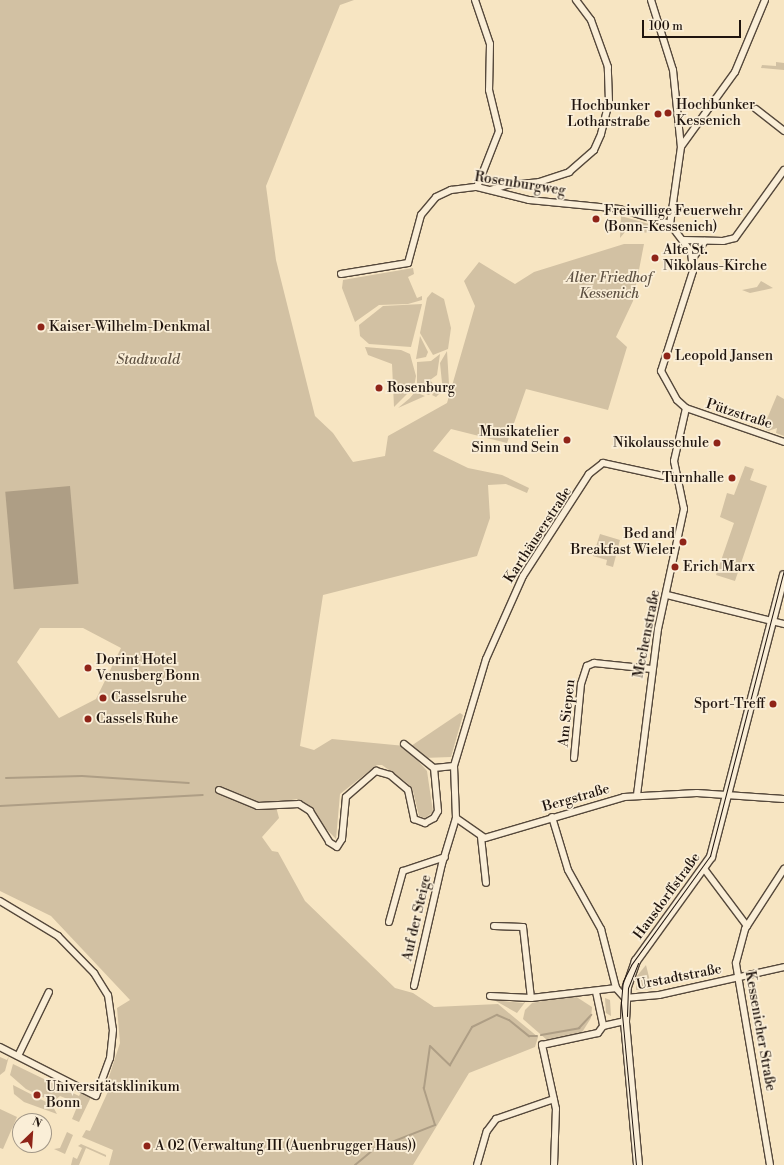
<!DOCTYPE html>
<meta charset="utf-8">
<style>
body{margin:0}
#map{position:relative;width:784px;height:1165px;overflow:hidden;background:#f7e5c2;font-family:"Libre Bodoni",serif}
div>[style]{position:absolute}
.green>*{inset:0;background:#d2c1a3}
.water>*{inset:0;background:#ae9e85;transform-origin:0 0}
.stream>*{height:2px;margin:-1px;padding:0 1px;transform-origin:1px;border-radius:1px;background:#ae9e85}
.roads{filter:drop-shadow(1px 0 #55483b) drop-shadow(-1px 0 #55483b) drop-shadow(0 1px #55483b) drop-shadow(0 -1px #55483b)}
.minor>*{height:6px;margin:-3px;padding:0 3px;transform-origin:3px;border-radius:3px;background:#faeed7}
.secondary>*{height:8px;margin:-4px;padding:0 4px;transform-origin:4px;border-radius:4px;background:#faeed7}
.tram>*{height:1px;margin:-0.5px;padding:0 0.5px;transform-origin:0.5px;border-radius:0.5px;background:#1f140e}
.dots>*{width:11px;height:11px;translate:-50% -50%;box-sizing:border-box;border:2px solid #faeed7;border-radius:50%}
span{translate:-50% -50%;white-space:nowrap;text-align:center;line-height:1.15;-webkit-text-stroke:3.5px #faeed7;paint-order:stroke}
.poi-label{font-size:14px;color:#1f140e}
.left{translate:0 -50%;text-align:left}
.right{translate:-100% -50%;text-align:right}
.street-label{font-size:14px;color:#1f140e}
.park-label{font-size:14px;color:#5e5142;font-style:italic}
.north{position:absolute;left:12px;top:1113px;width:40px;height:40px;box-sizing:border-box;background:#faeed7;border:1px solid #a29787;border-radius:50%;rotate:25deg;font-size:11px;font-weight:700;line-height:16px;text-align:center;color:#1f140e}
.north::after{content:'';display:block;margin:auto;width:14px;height:18px;background:#8f2418;clip-path:polygon(50% 0,100% 100%,50% 72%,0 100%)}
.scale{position:absolute;left:642px;top:20px;width:99px;height:18px;box-sizing:border-box;border:2px solid #1f140e;border-top:0;padding-left:5px;font-size:12px;line-height:14px;white-space:nowrap;color:#1f140e;-webkit-text-stroke:3px #faeed7;paint-order:stroke}
</style>
<div id="map">
<div class="green">
<i style="clip-path:polygon(evenodd,0 0,354px 0,340px 5px,266px 186px,276px 260px,315px 416px,333px 433px,353px 462px,385px 456px,388px 436px,447px 403px,475px 306px,464px 281px,479px 262px,515px 284px,534px 272px,624px 244px,644px 244px,633px 301px,616px 337px,627px 347px,608px 410px,526px 389px,507px 443px,451px 429px,433px 451px,468px 468px,502px 475px,529px 488px,527px 493px,506px 484px,488px 485px,490px 518px,477px 556px,323px 595px,300px 746px,314px 750px,332px 739px,405px 746px,427px 771px,433px 812px,425px 818px,419px 816px,413px 791px,407px 783px,382px 765px,377px 765px,340px 794px,336px 839px,297px 799px,275px 803px,279px 818px,262px 837px,272px 851px,278px 852px,305px 901px,395px 988px,413px 993px,434px 1007px,498px 1004px,538px 1037px,535px 1047px,469px 1073px,413px 1165px,109px 1165px,113px 1150px,82px 1137px,86px 1130px,90px 1131px,111px 1085px,107px 1083px,120px 1043px,117px 1008px,130px 1000px,51px 916px,0 891px,0 0,40px 628px,83px 628px,121px 648px,96px 699px,59px 718px,17px 662px,40px 628px)"></i>
<i style="clip-path:polygon(776px 62px,784px 63px,784px 70px,761px 68px,762px 65px,776px 66px)"></i>
<i style="clip-path:polygon(621px 216px,656px 226px,662px 233px,625px 232px,620px 238px)"></i>
<i style="clip-path:polygon(413px 268px,414px 274px,408px 277px,417px 298px,422px 296px,422px 300px,408px 304px,379px 305px,355px 322px,342px 288px,343px 280px)"></i>
<i style="clip-path:polygon(761px 281px,773px 288px,750px 293px,742px 290px,757px 287px)"></i>
<i style="clip-path:polygon(432px 292px,444px 299px,451px 328px,448px 349px,433px 355px,420px 333px,427px 298px)"></i>
<i style="clip-path:polygon(422px 304px,411px 347px,369px 344px,360px 336px,359px 325px,383px 306px)"></i>
<i style="clip-path:polygon(420px 336px,428px 352px,426px 357px,416px 359px)"></i>
<i style="clip-path:polygon(365px 347px,401px 350px,410px 354px,416px 376px,414px 387px,394px 407px,392px 364px,368px 355px)"></i>
<i style="clip-path:polygon(447px 351px,449px 384px,436px 397px,432px 395px,442px 383px,440px 363px)"></i>
<i style="clip-path:polygon(440px 354px,437px 375px,430px 380px,435px 386px,433px 391px,429px 395px,417px 391px,417px 362px,431px 361px)"></i>
<i style="clip-path:polygon(415px 392px,425px 396px,398px 408px,410px 398px)"></i>
<i style="clip-path:polygon(777px 395px,784px 399px,784px 436px,776px 433px,777px 428px,768px 431px,764px 426px)"></i>
<i style="clip-path:polygon(745px 466px,754px 469px,750px 480px,767px 486px,735px 581px,716px 575px,734px 523px,720px 517px,727px 493px,734px 495px)"></i>
<i style="clip-path:polygon(600px 534px,620px 540px,613px 567px,606px 565px,607px 560px,593px 556px)"></i>
<i style="clip-path:polygon(460px 713px,463px 715px,451px 757px,423px 758px,411px 746px)"></i>
<i style="clip-path:polygon(646px 965px,652px 989px,636px 990px,636px 977px)"></i>
<i style="clip-path:polygon(568px 996px,575px 996px,592px 1007px,591px 1018px,581px 1034px,547px 1040px,523px 1019px,525px 1010px,532px 1003px)"></i>
<i style="clip-path:polygon(605px 998px,610px 1000px,611px 1016px,606px 1013px)"></i>
<i style="clip-path:polygon(494px 1000px,523px 1003px,526px 1001px,517px 1013px)"></i>
<i style="clip-path:polygon(9px 1056px,5px 1071px,0 1075px,0 1057px,7px 1060px)"></i>
<i style="clip-path:polygon(13px 1064px,79px 1096px,81px 1092px,91px 1097px,79px 1122px,72px 1119px,77px 1107px,73px 1107px,75px 1102px,60px 1096px,53px 1102px,26px 1089px,10px 1075px)"></i>
<i style="clip-path:polygon(13px 1085px,52px 1105px,57px 1114px,24px 1102px,14px 1094px)"></i>
<i style="clip-path:polygon(0 1109px,17px 1117px,3px 1149px,0 1148px)"></i>
<i style="clip-path:polygon(67px 1132px,73px 1135px,65px 1154px,54px 1149px,60px 1148px)"></i>
<i style="clip-path:polygon(81px 1144px,106px 1155px,106px 1157px,86px 1148px,79px 1165px,71px 1165px,73px 1157px,77px 1159px,82px 1148px,78px 1146px)"></i>
</div>
<div class="water">
<i style="left:70px;top:486px;width:98px;height:65px;rotate:85deg"></i>
</div>
<div class="stream">
<i style="left:6px;top:778px;width:76px;rotate:-1.5deg"></i>
<i style="left:82px;top:776px;width:107px;rotate:3.7deg"></i>
<i style="left:0;top:806px;width:203px;rotate:-3.1deg"></i>
<i style="left:541px;top:1035px;width:39px;rotate:-10deg"></i>
<i style="left:579px;top:1028px;width:18px;rotate:-47deg"></i>
<i style="left:355px;top:1165px;width:25px;rotate:-40deg"></i>
<i style="left:374px;top:1149px;width:66px;rotate:-21.5deg"></i>
<i style="left:435px;top:1125px;width:39px;rotate:-107deg"></i>
<i style="left:424px;top:1088px;width:42px;rotate:-81.9deg"></i>
<i style="left:430px;top:1046px;width:28px;rotate:44deg"></i>
<i style="left:450px;top:1065px;width:44px;rotate:-59.9deg"></i>
<i style="left:472px;top:1027px;width:28px;rotate:-26deg"></i>
<i style="left:497px;top:1015px;width:13px;rotate:23deg"></i>
<i style="left:509px;top:1020px;width:26px;rotate:39deg"></i>
<i style="left:529px;top:1036px;width:8px"></i>
</div>
<div class="roads">
<div class="minor">
<i style="left:475px;top:0;width:46px;rotate:71.2deg"></i>
<i style="left:490px;top:44px;width:46px;rotate:91.2deg"></i>
<i style="left:489px;top:90px;width:42px;rotate:76.3deg"></i>
<i style="left:499px;top:131px;width:60px;rotate:111.4deg"></i>
<i style="left:651px;top:0;width:73px;rotate:72.6deg"></i>
<i style="left:673px;top:70px;width:77px;rotate:84.1deg"></i>
<i style="left:765px;top:0;width:78px;rotate:112.6deg"></i>
<i style="left:735px;top:72px;width:92px;rotate:125.8deg"></i>
<i style="left:681px;top:147px;width:78px;rotate:98.1deg"></i>
<i style="left:670px;top:224px;width:35px;rotate:53deg"></i>
<i style="left:691px;top:252px;width:19px;rotate:84deg"></i>
<i style="left:693px;top:271px;width:105px;rotate:107.7deg"></i>
<i style="left:661px;top:371px;width:33px;rotate:61deg"></i>
<i style="left:677px;top:400px;width:12px;rotate:42deg"></i>
<i style="left:686px;top:408px;width:104px;rotate:19.1deg"></i>
<i style="left:756px;top:109px;width:36px;rotate:38deg"></i>
<i style="left:490px;top:190px;width:17px;rotate:-17deg"></i>
<i style="left:506px;top:185px;width:33px;rotate:-5deg"></i>
<i style="left:539px;top:182px;width:32px;rotate:-18deg"></i>
<i style="left:569px;top:172px;width:33px;rotate:-41deg"></i>
<i style="left:594px;top:150px;width:17px;rotate:-66deg"></i>
<i style="left:601px;top:134px;width:33px;rotate:-76deg"></i>
<i style="left:609px;top:102px;width:35px;rotate:-92deg"></i>
<i style="left:608px;top:67px;width:50px;rotate:-109.9deg"></i>
<i style="left:591px;top:20px;width:25px;rotate:-127deg"></i>
<i style="left:683px;top:240px;width:40px;rotate:1.4deg"></i>
<i style="left:723px;top:241px;width:12px;rotate:-14deg"></i>
<i style="left:735px;top:238px;width:84px;rotate:-54.2deg"></i>
<i style="left:693px;top:258px;width:21px;rotate:-55deg"></i>
<i style="left:341px;top:274px;width:68px;rotate:-9.3deg"></i>
<i style="left:408px;top:263px;width:50px;rotate:-74.8deg"></i>
<i style="left:421px;top:215px;width:23px;rotate:-50deg"></i>
<i style="left:436px;top:197px;width:17px;rotate:-25deg"></i>
<i style="left:451px;top:190px;width:26px;rotate:-7deg"></i>
<i style="left:477px;top:187px;width:54px;rotate:14deg"></i>
<i style="left:529px;top:200px;width:91px;rotate:5.6deg"></i>
<i style="left:620px;top:209px;width:52px;rotate:16.7deg"></i>
<i style="left:677px;top:479px;width:76px;rotate:-167.8deg"></i>
<i style="left:603px;top:463px;width:18px;rotate:142deg"></i>
<i style="left:589px;top:474px;width:121px;rotate:122.9deg"></i>
<i style="left:523px;top:576px;width:91px;rotate:114deg"></i>
<i style="left:486px;top:659px;width:112px;rotate:106.7deg"></i>
<i style="left:454px;top:766px;width:52px;rotate:87.8deg"></i>
<i style="left:456px;top:818px;width:35px;rotate:35deg"></i>
<i style="left:485px;top:838px;width:145px;rotate:-16.4deg"></i>
<i style="left:624px;top:797px;width:73px;rotate:-3.1deg"></i>
<i style="left:697px;top:793px;width:87px;rotate:3.9deg"></i>
<i style="left:667px;top:595px;width:121px;rotate:13.9deg"></i>
<i style="left:404px;top:744px;width:38px;rotate:39deg"></i>
<i style="left:574px;top:758px;width:74px;rotate:-84.6deg"></i>
<i style="left:581px;top:684px;width:19px;rotate:-72deg"></i>
<i style="left:587px;top:666px;width:8px;rotate:-23deg"></i>
<i style="left:594px;top:663px;width:58px;rotate:5.9deg"></i>
<i style="left:434px;top:768px;width:20px;rotate:-6deg"></i>
<i style="left:219px;top:790px;width:42px;rotate:22.3deg"></i>
<i style="left:258px;top:806px;width:41px;rotate:-2.8deg"></i>
<i style="left:299px;top:804px;width:13px;rotate:32deg"></i>
<i style="left:310px;top:811px;width:36px;rotate:58deg"></i>
<i style="left:329px;top:842px;width:9px;rotate:32deg"></i>
<i style="left:337px;top:847px;width:9px;rotate:-58deg"></i>
<i style="left:342px;top:839px;width:42px;rotate:-84.6deg"></i>
<i style="left:346px;top:797px;width:40px;rotate:-41deg"></i>
<i style="left:376px;top:771px;width:15px;rotate:16deg"></i>
<i style="left:390px;top:775px;width:23px;rotate:40deg"></i>
<i style="left:408px;top:790px;width:30px;rotate:78deg"></i>
<i style="left:414px;top:819px;width:12px;rotate:20deg"></i>
<i style="left:425px;top:823px;width:10px;rotate:-29deg"></i>
<i style="left:434px;top:818px;width:8px;rotate:-60deg"></i>
<i style="left:438px;top:811px;width:43px;rotate:-95.3deg"></i>
<i style="left:637px;top:795px;width:167px;rotate:-82.8deg"></i>
<i style="left:658px;top:629px;width:123px;rotate:-77.8deg"></i>
<i style="left:684px;top:509px;width:49px;rotate:-101.8deg"></i>
<i style="left:674px;top:461px;width:54px;rotate:-77.2deg"></i>
<i style="left:552px;top:817px;width:55px;rotate:73.2deg"></i>
<i style="left:568px;top:870px;width:68px;rotate:60.8deg"></i>
<i style="left:601px;top:929px;width:61px;rotate:75.7deg"></i>
<i style="left:616px;top:988px;width:13px;rotate:48deg"></i>
<i style="left:625px;top:998px;width:34px;rotate:-5deg"></i>
<i style="left:659px;top:995px;width:128px;rotate:-12.6deg"></i>
<i style="left:481px;top:837px;width:46px;rotate:83.8deg"></i>
<i style="left:705px;top:870px;width:70px;rotate:53.1deg"></i>
<i style="left:0;top:901px;width:68px;rotate:31.1deg"></i>
<i style="left:58px;top:936px;width:52px;rotate:45.8deg"></i>
<i style="left:94px;top:973px;width:26px;rotate:58deg"></i>
<i style="left:108px;top:995px;width:35px;rotate:82deg"></i>
<i style="left:113px;top:1030px;width:28px;rotate:96deg"></i>
<i style="left:110px;top:1058px;width:40px;rotate:110.2deg"></i>
<i style="left:96px;top:1096px;width:108px;rotate:-153deg"></i>
<i style="left:389px;top:922px;width:53px;rotate:-74.6deg"></i>
<i style="left:403px;top:871px;width:44px;rotate:-18.4deg"></i>
<i style="left:494px;top:926px;width:29px;rotate:2deg"></i>
<i style="left:523px;top:927px;width:71px;rotate:83.6deg"></i>
<i style="left:531px;top:998px;width:86px;rotate:-6.7deg"></i>
<i style="left:414px;top:986px;width:125px;rotate:-77.1deg"></i>
<i style="left:442px;top:864px;width:48px;rotate:-73.1deg"></i>
<i style="left:596px;top:992px;width:35px;rotate:78deg"></i>
<i style="left:490px;top:996px;width:41px;rotate:2.8deg"></i>
<i style="left:18px;top:1056px;width:71px;rotate:-64.2deg"></i>
<i style="left:477px;top:1165px;width:35px;rotate:-74deg"></i>
<i style="left:487px;top:1131px;width:15px;rotate:-53deg"></i>
<i style="left:496px;top:1119px;width:61px;rotate:-19deg"></i>
<i style="left:554px;top:1165px;width:56px;rotate:-88deg"></i>
<i style="left:556px;top:1109px;width:66px;rotate:-102.3deg"></i>
<i style="left:542px;top:1045px;width:57px;rotate:-12.1deg"></i>
<i style="left:598px;top:1033px;width:9px;rotate:-54deg"></i>
<i style="left:603px;top:1026px;width:23px;rotate:-13deg"></i>
<i style="left:770px;top:1165px;width:205px;rotate:-99.6deg"></i>
<i style="left:736px;top:963px;width:35px;rotate:-75deg"></i>
<i style="left:745px;top:929px;width:72px;rotate:-57deg"></i>
</div>
<div class="secondary">
<i style="left:638px;top:1165px;width:145px;rotate:-95.2deg"></i>
<i style="left:625px;top:1021px;width:34px;rotate:-87deg"></i>
<i style="left:627px;top:987px;width:28px;rotate:-71deg"></i>
<i style="left:636px;top:961px;width:128px;rotate:-54.2deg"></i>
<i style="left:711px;top:857px;width:291px;rotate:-75.5deg"></i>
</div>
</div>
<div class="tram">
<i style="left:627px;top:1016px;width:28px;rotate:-88deg"></i>
<i style="left:628px;top:988px;width:27px;rotate:-68deg"></i>
<i style="left:636px;top:1165px;width:164px;rotate:-95.3deg"></i>
<i style="left:621px;top:1002px;width:21px;rotate:-85deg"></i>
<i style="left:623px;top:981px;width:18px;rotate:-63deg"></i>
<i style="left:631px;top:965px;width:135px;rotate:-54.1deg"></i>
<i style="left:710px;top:856px;width:296px;rotate:-75.5deg"></i>
</div>
<div class="dots">
<i style="left:668px;top:113px;background:#8f2418"></i>
<i style="left:658px;top:114px;background:#8f2418"></i>
<i style="left:596px;top:219px;background:#8f2418"></i>
<i style="left:655px;top:258px;background:#8f2418"></i>
<i style="left:41px;top:327px;background:#8f2418"></i>
<i style="left:667px;top:356px;background:#8f2418"></i>
<i style="left:379px;top:388px;background:#8f2418"></i>
<i style="left:567px;top:440px;background:#8f2418"></i>
<i style="left:717px;top:443px;background:#8f2418"></i>
<i style="left:732px;top:478px;background:#8f2418"></i>
<i style="left:683px;top:542px;background:#8f2418"></i>
<i style="left:675px;top:567px;background:#8f2418"></i>
<i style="left:88px;top:668px;background:#8f2418"></i>
<i style="left:103px;top:698px;background:#8f2418"></i>
<i style="left:773px;top:704px;background:#8f2418"></i>
<i style="left:88px;top:719px;background:#8f2418"></i>
<i style="left:37px;top:1095px;background:#8f2418"></i>
<i style="left:147px;top:1146px;background:#8f2418"></i>
</div>
<div class="poi-label">
<span class="left" style="left:676px;top:113px">Hochbunker<br>Kessenich</span>
<span class="right" style="left:650px;top:114px">Hochbunker<br>Lotharstraße</span>
<span class="left" style="left:604px;top:219px">Freiwillige Feuerwehr<br>(Bonn-Kessenich)</span>
<span class="left" style="left:663px;top:258px">Alte St.<br>Nikolaus-Kirche</span>
<span class="left" style="left:49px;top:327px">Kaiser-Wilhelm-Denkmal</span>
<span class="left" style="left:675px;top:356px">Leopold Jansen</span>
<span class="left" style="left:387px;top:388px">Rosenburg</span>
<span class="right" style="left:559px;top:440px">Musikatelier<br>Sinn und Sein</span>
<span class="right" style="left:709px;top:443px">Nikolausschule</span>
<span class="right" style="left:724px;top:478px">Turnhalle</span>
<span class="right" style="left:675px;top:542px">Bed and<br>Breakfast Wieler</span>
<span class="left" style="left:683px;top:567px">Erich Marx</span>
<span class="left" style="left:96px;top:668px">Dorint Hotel<br>Venusberg Bonn</span>
<span class="left" style="left:111px;top:698px">Casselsruhe</span>
<span class="right" style="left:765px;top:704px">Sport-Treff</span>
<span class="left" style="left:96px;top:719px">Cassels Ruhe</span>
<span class="left" style="left:46px;top:1095px">Universitätsklinikum<br>Bonn</span>
<span class="left" style="left:155px;top:1146px">A 02 (Verwaltung III (Auenbrugger Haus))</span>
</div>
<div class="street-label">
<span style="left:520px;top:184px;rotate:9deg">Rosenburgweg</span>
<span style="left:739px;top:414px;rotate:18deg">Pützstraße</span>
<span style="left:538px;top:535px;rotate:-57deg">Karthäuserstraße</span>
<span style="left:647px;top:634px;rotate:-79deg">Mechenstraße</span>
<span style="left:567px;top:713px;rotate:-84deg">Am Siepen</span>
<span style="left:576px;top:798px;rotate:-16deg">Bergstraße</span>
<span style="left:667px;top:896px;rotate:-54deg">Hausdorffstraße</span>
<span style="left:417px;top:918px;rotate:-77deg">Auf der Steige</span>
<span style="left:679px;top:977px;rotate:-11deg">Urstadtstraße</span>
<span style="left:760px;top:1031px;rotate:80deg">Kessenicher Straße</span>
</div>
<div class="park-label">
<span style="left:609px;top:286px">Alter Friedhof<br>Kessenich</span>
<span style="left:148px;top:360px">Stadtwald</span>
</div>
<div class="north">N</div>
<div class="scale">100 m</div>
</div>
